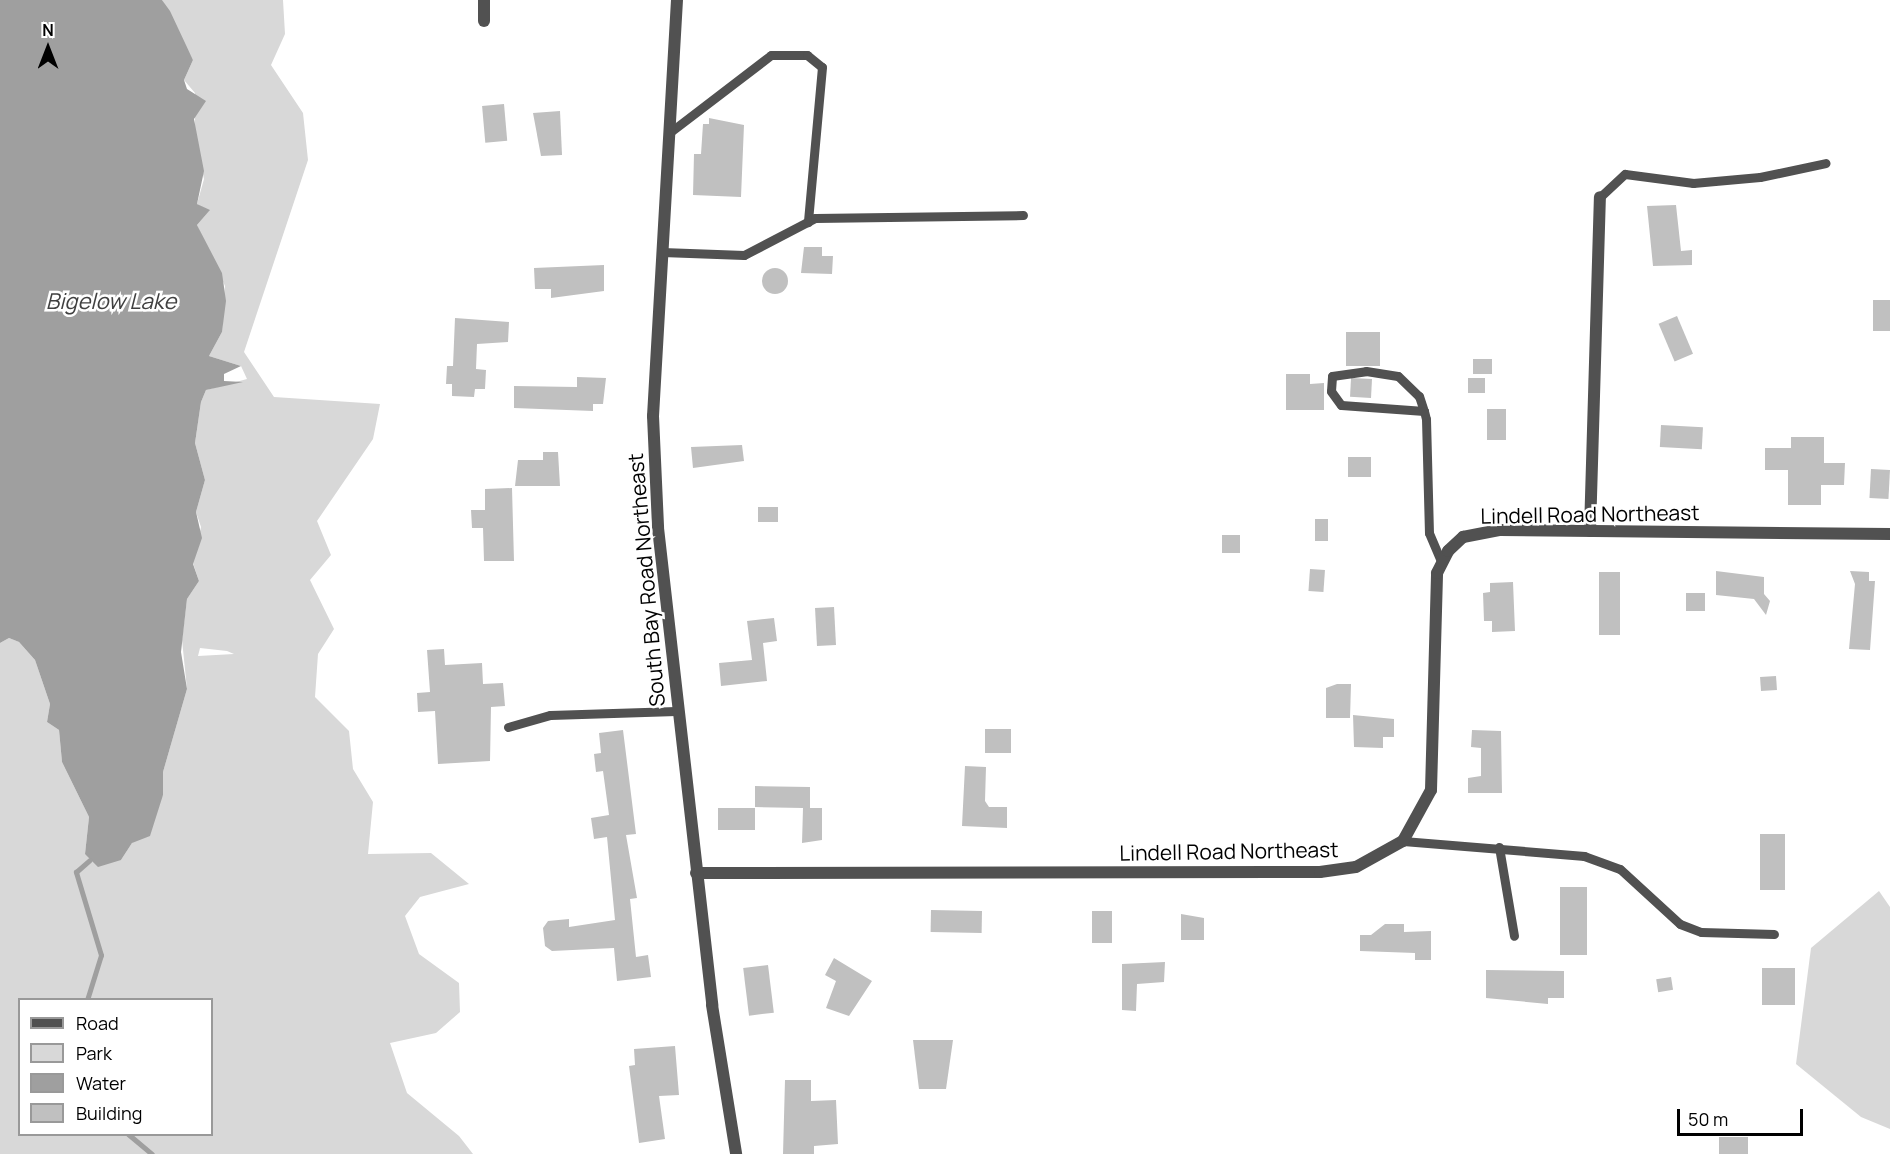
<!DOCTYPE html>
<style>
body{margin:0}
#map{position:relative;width:1890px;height:1154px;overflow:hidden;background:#fff;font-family:Manrope,sans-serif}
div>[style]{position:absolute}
.green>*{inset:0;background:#d8d8d8}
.water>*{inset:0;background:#9f9f9f}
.stream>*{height:5px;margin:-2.5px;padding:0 2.5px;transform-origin:2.5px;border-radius:2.5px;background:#9f9f9f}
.building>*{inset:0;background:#c0c0c0;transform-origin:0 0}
.round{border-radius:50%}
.service>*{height:9px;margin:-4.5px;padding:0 4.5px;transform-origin:4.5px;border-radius:4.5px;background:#515151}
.minor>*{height:12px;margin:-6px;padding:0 6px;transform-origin:6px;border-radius:6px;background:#515151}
.tertiary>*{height:12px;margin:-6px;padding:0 6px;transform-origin:6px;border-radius:6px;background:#515151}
span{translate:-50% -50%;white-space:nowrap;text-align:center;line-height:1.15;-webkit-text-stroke:5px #fff;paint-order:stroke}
.street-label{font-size:21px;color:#000}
.water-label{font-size:22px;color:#404040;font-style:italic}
.legend{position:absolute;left:18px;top:998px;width:195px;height:138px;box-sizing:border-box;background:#fff;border:2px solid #999;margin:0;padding:8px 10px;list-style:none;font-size:18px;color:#000}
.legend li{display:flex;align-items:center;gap:12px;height:30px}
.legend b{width:30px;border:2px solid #999}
.north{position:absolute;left:18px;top:18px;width:60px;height:60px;-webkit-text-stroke:4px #fff;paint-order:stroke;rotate:0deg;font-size:16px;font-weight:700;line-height:24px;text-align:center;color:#000}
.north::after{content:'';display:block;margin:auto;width:21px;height:27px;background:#000;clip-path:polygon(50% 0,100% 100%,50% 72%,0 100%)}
.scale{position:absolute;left:1677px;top:1109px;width:126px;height:27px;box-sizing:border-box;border:3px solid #000;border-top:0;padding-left:8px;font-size:18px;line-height:21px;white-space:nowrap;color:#000;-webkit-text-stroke:4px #fff;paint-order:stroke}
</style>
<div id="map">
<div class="green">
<i style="clip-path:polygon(evenodd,162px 0,283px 0,285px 34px,271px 65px,303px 113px,308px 160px,244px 352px,274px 397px,380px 404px,373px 439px,317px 521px,331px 555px,310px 580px,334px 629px,318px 654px,315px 697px,349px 731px,353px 769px,373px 802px,368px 854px,431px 853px,469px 884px,420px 897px,405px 916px,419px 954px,459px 983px,460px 1012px,436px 1033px,390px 1043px,407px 1093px,459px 1136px,473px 1154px,0 1154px,0 643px,9px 638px,19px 642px,35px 660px,50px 704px,47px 722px,59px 730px,62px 762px,89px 817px,85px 854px,121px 860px,163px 795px,163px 772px,187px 689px,182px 640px,187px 599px,199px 581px,193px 563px,201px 527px,196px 512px,205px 480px,195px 443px,201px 402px,206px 390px,247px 379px,241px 366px,209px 356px,222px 332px,225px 286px,197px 225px,209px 211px,197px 204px,204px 179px,195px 138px,195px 93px,184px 80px,193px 60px,162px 0,200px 648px,227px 651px,234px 654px,198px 656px,200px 648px,162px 0,20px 1000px,212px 1000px,212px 1134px,20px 1134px,20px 1000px)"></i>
<i style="clip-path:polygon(1879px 891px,1890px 907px,1890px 1129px,1861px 1117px,1796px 1064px,1811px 948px)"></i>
</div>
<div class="water">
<i style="clip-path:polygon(0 0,162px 0,170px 11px,193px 60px,184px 80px,187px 89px,206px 101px,194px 119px,204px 171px,197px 204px,210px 210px,197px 225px,222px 273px,226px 301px,222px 332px,209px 356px,241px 366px,224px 374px,224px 381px,243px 382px,206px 390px,201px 402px,195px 443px,205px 480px,196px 512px,202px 538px,193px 564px,199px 581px,187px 599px,181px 652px,187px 689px,163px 772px,163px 795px,150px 836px,132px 843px,121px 860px,98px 867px,85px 854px,89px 817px,62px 762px,59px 730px,47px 722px,50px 704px,35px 660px,19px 642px,9px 638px,0 643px)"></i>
</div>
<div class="stream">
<i style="left:87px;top:1000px;width:47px;rotate:-72.7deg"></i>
<i style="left:101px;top:955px;width:87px;rotate:-106.8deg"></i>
<i style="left:76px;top:872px;width:18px;rotate:-41deg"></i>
<i style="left:128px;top:1134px;width:31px;rotate:40deg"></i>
</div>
<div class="building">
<i style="left:504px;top:104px;width:37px;height:22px;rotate:85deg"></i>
<i style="clip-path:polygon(560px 111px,562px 155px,541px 156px,533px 113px)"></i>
<i style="clip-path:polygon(709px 118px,744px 125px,741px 197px,693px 195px,694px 154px,701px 154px,703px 124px,709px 124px)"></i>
<i style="clip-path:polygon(1676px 205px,1681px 251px,1692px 250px,1692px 265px,1653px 266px,1647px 206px)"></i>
<i style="clip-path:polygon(804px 247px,822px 247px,822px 256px,833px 256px,832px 274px,801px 273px)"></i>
<i style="clip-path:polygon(604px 265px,604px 291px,551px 298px,551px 289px,535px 289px,534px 268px)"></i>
<i class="round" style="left:762px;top:268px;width:26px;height:26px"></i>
<i style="left:1873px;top:300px;width:17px;height:31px"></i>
<i style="left:1677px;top:316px;width:41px;height:20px;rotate:67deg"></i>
<i style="clip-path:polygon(455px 318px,509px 322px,508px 342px,477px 344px,476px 369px,486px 370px,485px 389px,475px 389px,474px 397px,452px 396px,452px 384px,446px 384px,447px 366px,453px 366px)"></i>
<i style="left:1346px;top:332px;width:34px;height:34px"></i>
<i style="left:1473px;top:359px;width:19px;height:15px"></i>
<i style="clip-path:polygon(1286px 374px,1310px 374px,1310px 384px,1324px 383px,1324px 410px,1286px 410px)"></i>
<i style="clip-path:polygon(577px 377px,606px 378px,603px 404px,593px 404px,593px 411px,514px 408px,514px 386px,577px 387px)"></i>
<i style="left:1468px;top:378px;width:17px;height:15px"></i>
<i style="left:1372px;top:379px;width:19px;height:21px;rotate:93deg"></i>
<i style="left:1487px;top:409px;width:19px;height:31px"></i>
<i style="left:1661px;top:425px;width:42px;height:22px;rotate:3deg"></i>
<i style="clip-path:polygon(1791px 437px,1824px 437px,1824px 463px,1845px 463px,1844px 485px,1821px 485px,1821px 505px,1788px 505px,1788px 470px,1765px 470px,1765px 448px,1791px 448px)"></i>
<i style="clip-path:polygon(742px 445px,744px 461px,693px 468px,691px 447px)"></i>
<i style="clip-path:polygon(543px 452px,558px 452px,560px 486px,515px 486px,518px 460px,543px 460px)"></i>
<i style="left:1348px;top:457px;width:23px;height:20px"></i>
<i style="left:1871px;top:469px;width:19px;height:29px;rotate:3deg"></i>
<i style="clip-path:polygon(512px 488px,514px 561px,484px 561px,483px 528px,472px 528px,471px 510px,485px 510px,485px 489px)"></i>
<i style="left:758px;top:507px;width:20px;height:15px"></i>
<i style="left:1315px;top:519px;width:13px;height:22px"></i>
<i style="left:1222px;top:535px;width:18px;height:18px"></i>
<i style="left:1310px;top:569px;width:15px;height:22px;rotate:4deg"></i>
<i style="clip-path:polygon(1716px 571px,1764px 577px,1764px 594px,1770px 601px,1766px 615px,1754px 599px,1716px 595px)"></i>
<i style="clip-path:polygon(1850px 571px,1869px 572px,1869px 581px,1875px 581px,1870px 650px,1849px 649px,1855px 584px)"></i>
<i style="left:1599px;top:572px;width:21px;height:63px"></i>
<i style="clip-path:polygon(1513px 582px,1515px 631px,1492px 632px,1492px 621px,1484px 621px,1483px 593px,1490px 592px,1490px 583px)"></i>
<i style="left:1686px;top:593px;width:19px;height:18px"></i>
<i style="left:834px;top:607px;width:38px;height:19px;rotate:87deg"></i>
<i style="clip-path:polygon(774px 618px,777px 641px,763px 643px,767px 681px,721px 686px,719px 663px,752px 660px,747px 621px)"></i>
<i style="clip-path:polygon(444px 649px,445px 665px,482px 663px,483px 684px,503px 683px,505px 706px,491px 707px,490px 761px,438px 764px,435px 711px,418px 712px,417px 693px,430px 692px,427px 650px)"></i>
<i style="left:1776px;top:676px;width:14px;height:16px;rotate:86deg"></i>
<i style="clip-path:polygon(1337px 684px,1351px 684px,1350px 718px,1326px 718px,1326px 688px)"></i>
<i style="clip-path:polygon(1353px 715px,1394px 719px,1394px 737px,1383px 737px,1383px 748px,1354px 747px)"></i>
<i style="left:985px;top:729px;width:26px;height:24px"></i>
<i style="clip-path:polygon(623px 730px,636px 834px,626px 835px,637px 898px,630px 899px,636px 957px,648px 955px,651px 977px,617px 981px,614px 948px,552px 951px,545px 946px,543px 928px,548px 921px,569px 919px,569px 927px,615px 920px,607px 837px,594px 839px,591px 818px,609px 815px,603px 771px,596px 772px,594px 754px,601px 753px,599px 733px)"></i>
<i style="clip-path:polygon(1472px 730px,1501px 731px,1502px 793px,1468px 793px,1468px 778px,1481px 776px,1481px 748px,1471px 747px)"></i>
<i style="clip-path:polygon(965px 766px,986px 767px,985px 801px,989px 807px,1007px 807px,1007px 828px,962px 826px)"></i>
<i style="clip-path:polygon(755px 786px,810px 787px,810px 808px,822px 808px,822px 840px,802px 843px,803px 808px,755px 807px)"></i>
<i style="left:718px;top:808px;width:37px;height:22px"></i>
<i style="left:1760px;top:834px;width:25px;height:56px"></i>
<i style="left:1560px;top:887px;width:27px;height:68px"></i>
<i style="left:931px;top:910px;width:51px;height:22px;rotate:1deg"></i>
<i style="left:1092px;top:911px;width:20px;height:32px"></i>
<i style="clip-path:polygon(1181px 914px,1204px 918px,1204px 940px,1181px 940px)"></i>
<i style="clip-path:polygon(1385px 924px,1404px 924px,1404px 932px,1431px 931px,1431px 960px,1415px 960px,1415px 953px,1360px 951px,1360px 935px,1371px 935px)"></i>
<i style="clip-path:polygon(834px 958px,872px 981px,849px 1016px,826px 1008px,836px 981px,825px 975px)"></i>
<i style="clip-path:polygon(1165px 962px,1164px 982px,1137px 984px,1136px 1011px,1122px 1010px,1122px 964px)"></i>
<i style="left:768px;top:965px;width:48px;height:25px;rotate:83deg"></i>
<i style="left:1762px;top:968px;width:33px;height:37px"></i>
<i style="clip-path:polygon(1486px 970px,1564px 971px,1564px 998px,1548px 998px,1548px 1004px,1486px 998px)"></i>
<i style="left:1671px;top:977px;width:13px;height:15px;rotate:81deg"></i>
<i style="clip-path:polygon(913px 1040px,953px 1040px,946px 1089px,919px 1089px)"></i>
<i style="clip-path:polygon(675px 1046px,679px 1095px,659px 1096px,665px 1139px,639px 1143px,629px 1066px,635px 1065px,634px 1049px)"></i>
<i style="clip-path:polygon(785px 1080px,811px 1080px,811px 1101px,836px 1100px,838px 1144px,814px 1146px,814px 1154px,783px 1154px)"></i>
<i style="left:1748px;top:1137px;width:17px;height:29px;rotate:90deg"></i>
</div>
<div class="service">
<i style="left:669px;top:133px;width:128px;rotate:-37.4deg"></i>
<i style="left:771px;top:55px;width:36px"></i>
<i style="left:807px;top:55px;width:19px;rotate:39deg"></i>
<i style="left:822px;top:67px;width:156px;rotate:95.2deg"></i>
<i style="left:1600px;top:197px;width:34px;rotate:-43deg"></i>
<i style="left:1625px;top:174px;width:69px;rotate:7.5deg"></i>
<i style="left:1693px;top:183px;width:67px;rotate:-5.1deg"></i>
<i style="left:1760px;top:177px;width:67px;rotate:-12deg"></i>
<i style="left:662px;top:252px;width:82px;rotate:2.1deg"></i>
<i style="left:744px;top:255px;width:80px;rotate:-27.5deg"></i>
<i style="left:815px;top:218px;width:208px;rotate:-0.8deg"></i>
<i style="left:1424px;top:411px;width:83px;rotate:-175.9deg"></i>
<i style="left:1341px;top:405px;width:17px;rotate:-126deg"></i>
<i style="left:1331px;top:391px;width:15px;rotate:-86deg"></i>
<i style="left:1332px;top:376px;width:34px;rotate:-8deg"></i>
<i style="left:1366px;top:371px;width:32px;rotate:9deg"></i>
<i style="left:1398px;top:376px;width:29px;rotate:44deg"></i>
<i style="left:1419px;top:396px;width:16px;rotate:72deg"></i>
<i style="left:1424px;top:411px;width:8px;rotate:76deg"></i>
<i style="left:1426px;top:419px;width:114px;rotate:88.5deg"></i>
<i style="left:1429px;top:533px;width:30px;rotate:67deg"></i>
<i style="left:508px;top:727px;width:44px;rotate:-15.9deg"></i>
<i style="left:550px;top:715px;width:126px;rotate:-1.8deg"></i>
<i style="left:1403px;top:841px;width:182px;rotate:4.7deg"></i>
<i style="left:1584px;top:856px;width:38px;rotate:20deg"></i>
<i style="left:1620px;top:869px;width:81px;rotate:42.5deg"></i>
<i style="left:1680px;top:924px;width:22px;rotate:21deg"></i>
<i style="left:1701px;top:932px;width:73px;rotate:1.6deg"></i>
<i style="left:1499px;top:847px;width:90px;rotate:80.4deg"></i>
</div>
<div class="minor">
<i style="left:484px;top:21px;width:21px;rotate:-90deg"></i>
<i style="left:1590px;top:531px;width:334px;rotate:-88.3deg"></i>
<i style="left:696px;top:873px;width:624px;rotate:-0.09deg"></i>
<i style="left:1320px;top:872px;width:36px;rotate:-8deg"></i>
<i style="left:1356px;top:867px;width:54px;rotate:-29deg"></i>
<i style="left:1403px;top:841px;width:58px;rotate:-61.2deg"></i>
<i style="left:1431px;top:790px;width:217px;rotate:-88.4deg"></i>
<i style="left:1437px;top:573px;width:25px;rotate:-63deg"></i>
<i style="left:1448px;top:551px;width:21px;rotate:-43deg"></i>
<i style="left:1463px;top:537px;width:38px;rotate:-11deg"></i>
<i style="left:1500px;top:530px;width:390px;rotate:0.6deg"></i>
</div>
<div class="tertiary">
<i style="left:677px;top:0;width:417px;rotate:93.3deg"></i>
<i style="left:653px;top:416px;width:112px;rotate:87.4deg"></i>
<i style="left:658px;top:528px;width:480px;rotate:83.5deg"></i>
<i style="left:712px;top:1005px;width:151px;rotate:80.8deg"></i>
</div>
<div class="street-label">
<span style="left:1590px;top:514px;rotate:-1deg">Lindell Road Northeast</span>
<span style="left:646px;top:580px;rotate:-95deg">South Bay Road Northeast</span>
<span style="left:1229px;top:851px;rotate:-1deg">Lindell Road Northeast</span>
</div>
<div class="water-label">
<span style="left:111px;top:302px">Bigelow Lake</span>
</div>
<ul class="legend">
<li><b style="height:8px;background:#515151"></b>Road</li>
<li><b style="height:16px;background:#d8d8d8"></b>Park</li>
<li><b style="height:16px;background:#9f9f9f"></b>Water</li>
<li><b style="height:16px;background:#c0c0c0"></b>Building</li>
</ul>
<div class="north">N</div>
<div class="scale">50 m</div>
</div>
